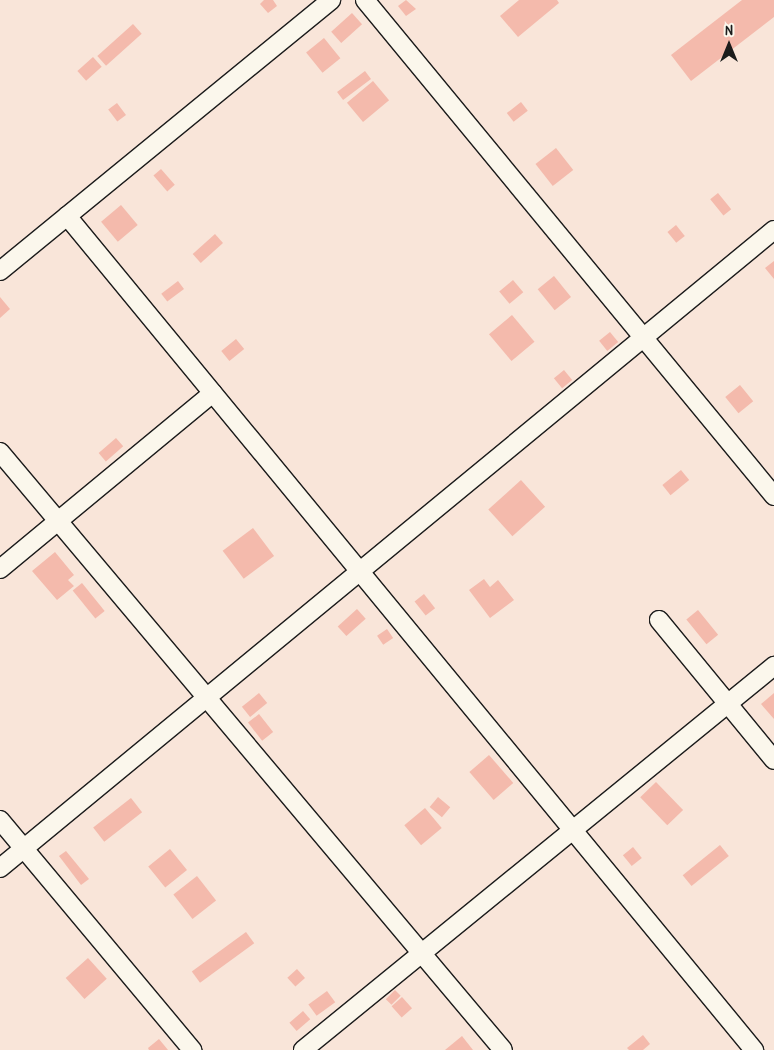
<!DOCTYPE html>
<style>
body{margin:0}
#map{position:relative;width:774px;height:1050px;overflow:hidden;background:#f9e5d9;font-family:"Patrick Hand",sans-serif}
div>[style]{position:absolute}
.building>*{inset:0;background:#f4baac;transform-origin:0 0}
.roads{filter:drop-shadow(1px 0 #1c1c1c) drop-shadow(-1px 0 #1c1c1c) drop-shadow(0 1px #1c1c1c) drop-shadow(0 -1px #1c1c1c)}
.street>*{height:18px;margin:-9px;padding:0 9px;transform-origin:9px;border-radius:9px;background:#fbf7ec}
span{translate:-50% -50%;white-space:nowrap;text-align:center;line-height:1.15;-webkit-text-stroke:4px #fbf7ec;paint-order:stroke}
.north{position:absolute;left:704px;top:20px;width:50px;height:50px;-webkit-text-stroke:4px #fbf7ec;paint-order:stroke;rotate:0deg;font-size:14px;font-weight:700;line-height:20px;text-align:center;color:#1c1c1c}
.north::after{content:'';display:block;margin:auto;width:18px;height:22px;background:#1c1c1c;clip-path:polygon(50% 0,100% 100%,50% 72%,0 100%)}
</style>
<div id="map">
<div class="building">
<i style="clip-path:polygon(264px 0,273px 0,277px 6px,268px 13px,260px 4px)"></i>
<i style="clip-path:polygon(406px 0,416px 9px,406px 16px,398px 6px)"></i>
<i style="clip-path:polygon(519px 0,557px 0,559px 3px,518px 37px,500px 16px)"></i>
<i style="clip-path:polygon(742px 0,774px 0,774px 17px,691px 81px,671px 55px)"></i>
<i style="left:352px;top:13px;width:15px;height:28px;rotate:48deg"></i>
<i style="left:133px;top:24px;width:13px;height:48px;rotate:48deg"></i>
<i style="left:324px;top:38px;width:26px;height:23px;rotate:51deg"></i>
<i style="left:93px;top:57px;width:13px;height:21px;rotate:48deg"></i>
<i style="left:365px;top:71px;width:10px;height:35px;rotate:53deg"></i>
<i style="left:373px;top:81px;width:25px;height:34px;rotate:50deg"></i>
<i style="left:521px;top:102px;width:11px;height:18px;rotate:52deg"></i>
<i style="left:117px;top:103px;width:15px;height:11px;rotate:53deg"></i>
<i style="left:556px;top:148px;width:28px;height:26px;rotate:52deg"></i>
<i style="left:161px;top:169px;width:21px;height:10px;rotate:49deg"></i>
<i style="left:718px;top:193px;width:21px;height:10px;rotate:51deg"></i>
<i style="left:121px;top:205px;width:26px;height:26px;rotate:50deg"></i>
<i style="left:676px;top:225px;width:14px;height:11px;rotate:51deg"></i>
<i style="left:215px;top:234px;width:12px;height:30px;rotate:48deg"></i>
<i style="clip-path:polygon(774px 261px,774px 279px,765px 268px)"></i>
<i style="left:554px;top:276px;width:27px;height:21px;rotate:51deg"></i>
<i style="left:513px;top:280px;width:16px;height:18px;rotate:50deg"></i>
<i style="left:178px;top:281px;width:10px;height:21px;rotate:53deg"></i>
<i style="clip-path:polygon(0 297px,10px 309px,0 318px)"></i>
<i style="left:512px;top:315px;width:35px;height:30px;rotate:50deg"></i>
<i style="left:610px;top:332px;width:13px;height:14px;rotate:51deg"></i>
<i style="left:236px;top:339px;width:13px;height:19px;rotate:51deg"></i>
<i style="left:564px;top:370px;width:13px;height:13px;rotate:51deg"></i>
<i style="left:740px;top:385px;width:21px;height:19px;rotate:51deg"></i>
<i style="left:116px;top:438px;width:11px;height:23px;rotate:49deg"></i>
<i style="left:681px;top:470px;width:13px;height:24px;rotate:51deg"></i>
<i style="left:521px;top:480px;width:36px;height:44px;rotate:48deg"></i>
<i style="left:253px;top:528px;width:35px;height:38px;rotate:53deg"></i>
<i style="clip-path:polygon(55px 552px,74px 575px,68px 580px,74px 586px,57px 600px,32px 571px)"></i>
<i style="clip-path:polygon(484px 579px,490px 587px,498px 580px,514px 600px,490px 618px,469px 590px)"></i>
<i style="left:82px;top:583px;width:36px;height:12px;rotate:51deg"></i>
<i style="left:424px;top:594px;width:18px;height:12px;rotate:52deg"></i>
<i style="left:357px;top:609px;width:13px;height:26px;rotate:48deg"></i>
<i style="left:698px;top:610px;width:32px;height:15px;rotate:51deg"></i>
<i style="left:387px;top:629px;width:11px;height:12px;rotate:56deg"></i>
<i style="left:259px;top:693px;width:13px;height:22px;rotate:51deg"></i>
<i style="clip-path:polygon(774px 693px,774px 719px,761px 704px)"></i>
<i style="left:259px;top:714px;width:23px;height:14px;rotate:52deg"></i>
<i style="left:489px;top:755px;width:37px;height:26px;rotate:49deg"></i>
<i style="left:656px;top:782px;width:39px;height:22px;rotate:46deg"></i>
<i style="left:438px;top:797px;width:16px;height:13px;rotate:40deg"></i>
<i style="left:131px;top:798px;width:18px;height:48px;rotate:52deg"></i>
<i style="left:425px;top:808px;width:26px;height:27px;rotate:50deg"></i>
<i style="left:720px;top:845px;width:14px;height:48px;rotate:51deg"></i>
<i style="left:633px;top:847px;width:14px;height:13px;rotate:51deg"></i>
<i style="left:170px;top:849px;width:27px;height:28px;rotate:51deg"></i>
<i style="clip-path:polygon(66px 851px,89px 879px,81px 885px,59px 856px)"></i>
<i style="left:197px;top:876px;width:31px;height:30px;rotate:52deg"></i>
<i style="left:246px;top:932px;width:14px;height:67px;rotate:54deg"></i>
<i style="left:88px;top:958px;width:28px;height:30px;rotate:48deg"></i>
<i style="left:297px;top:969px;width:12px;height:13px;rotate:48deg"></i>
<i style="left:395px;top:990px;width:8px;height:13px;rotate:45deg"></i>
<i style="left:327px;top:991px;width:14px;height:23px;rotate:54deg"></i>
<i style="left:402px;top:997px;width:15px;height:14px;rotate:48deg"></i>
<i style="left:303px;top:1011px;width:11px;height:18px;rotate:49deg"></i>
<i style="clip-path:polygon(643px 1035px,650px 1044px,643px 1050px,629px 1050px,627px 1048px)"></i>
<i style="clip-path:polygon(462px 1036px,473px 1050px,445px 1050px)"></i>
<i style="clip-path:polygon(159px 1039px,168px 1050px,149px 1050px,148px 1048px)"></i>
</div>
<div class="roads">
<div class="street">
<i style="left:365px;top:0;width:643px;rotate:50.49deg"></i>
<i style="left:67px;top:216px;width:1081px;rotate:50.52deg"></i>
<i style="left:0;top:271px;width:428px;rotate:-39.3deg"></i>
<i style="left:0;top:452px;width:781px;rotate:49.93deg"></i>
<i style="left:0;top:569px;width:276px;rotate:-39.6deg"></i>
<i style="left:659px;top:620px;width:181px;rotate:50.6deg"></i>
<i style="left:0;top:820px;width:300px;rotate:50.1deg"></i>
<i style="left:0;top:868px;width:1003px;rotate:-39.5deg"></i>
<i style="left:303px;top:1050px;width:608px;rotate:-39.19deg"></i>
</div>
</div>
<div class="north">N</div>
</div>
